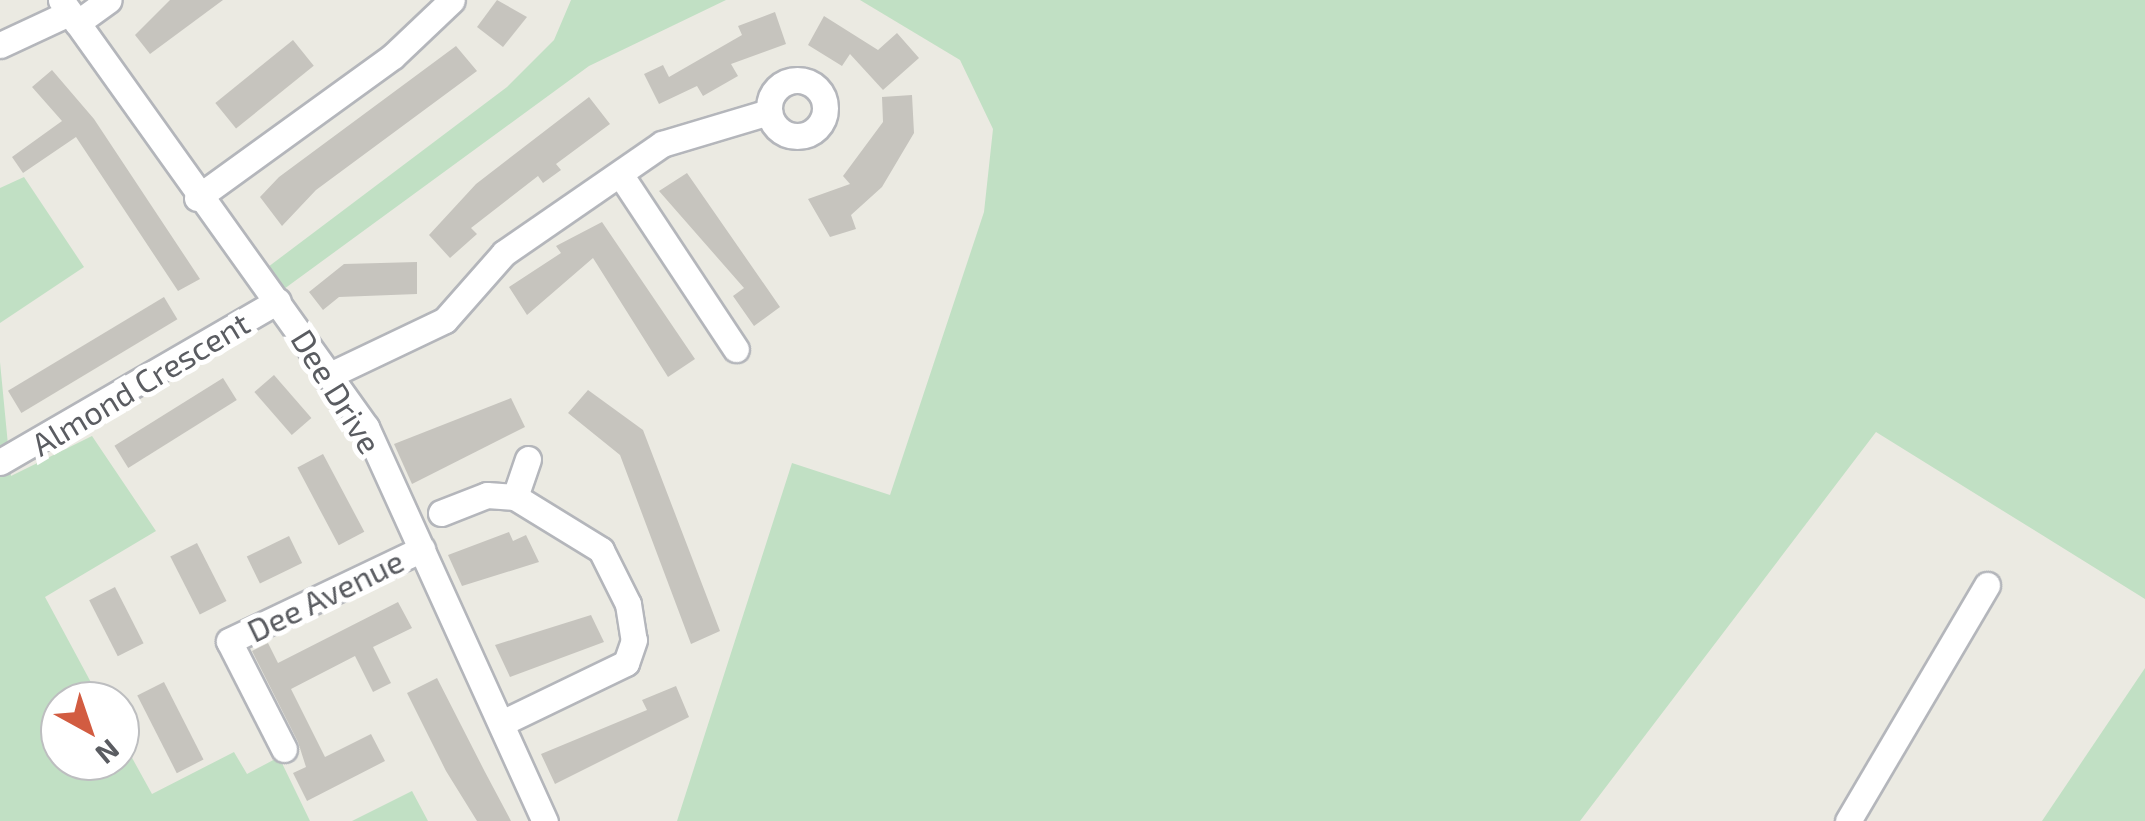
<!DOCTYPE html>
<style>
body{margin:0}
#map{position:relative;width:2145px;height:821px;overflow:hidden;background:#ebeae2;font-family:"Exo 2",sans-serif}
div>[style]{position:absolute}
.green>*{inset:0;background:#c1e0c4}
.building>*{inset:0;background:#c6c4be;transform-origin:0 0}
.roads{filter:drop-shadow(2px 0 #b4b6bb) drop-shadow(-2px 0 #b4b6bb) drop-shadow(0 2px #b4b6bb) drop-shadow(0 -2px #b4b6bb)}
.street>*{height:25px;margin:-12.5px;padding:0 12.5px;transform-origin:12.5px;border-radius:12.5px;background:#fff}
.street>.ring{margin:-12.5px;padding:0;box-sizing:content-box;background:none;border:25px solid #fff;border-radius:50%}
span{translate:-50% -50%;white-space:nowrap;text-align:center;line-height:1.15;-webkit-text-stroke:10px #fff;paint-order:stroke}
.street-label{font-size:32px;color:#5a5c61}
.north{position:absolute;left:40px;top:681px;width:100px;height:100px;box-sizing:border-box;background:#fff;border:2px solid #bdbec0;border-radius:50%;rotate:140deg;font-size:28px;font-weight:700;line-height:40px;text-align:center;color:#5a5c61}
.north::after{content:'';display:block;margin:auto;width:35px;height:45px;background:#d25c41;clip-path:polygon(50% 0,100% 100%,50% 72%,0 100%)}
</style>
<div id="map">
<div class="green">
<i style="clip-path:polygon(571px 0,726px 0,589px 66px,284px 289px,268px 267px,507px 87px,554px 40px)"></i>
<i style="clip-path:polygon(860px 0,2145px 0,2145px 599px,1876px 432px,1580px 821px,677px 821px,792px 463px,890px 495px,984px 212px,993px 129px,960px 60px)"></i>
<i style="clip-path:polygon(24px 177px,84px 267px,0 323px,0 188px)"></i>
<i style="clip-path:polygon(0 362px,11px 476px,92px 436px,156px 531px,45px 597px,101px 701px,60px 701px,60px 761px,120px 761px,120px 736px,152px 794px,234px 752px,247px 774px,279px 757px,310px 821px,0 821px)"></i>
<i style="clip-path:polygon(2145px 668px,2145px 821px,2042px 821px)"></i>
<i style="clip-path:polygon(412px 791px,428px 821px,352px 821px)"></i>
</div>
<div class="building">
<i style="clip-path:polygon(170px 0,223px 0,150px 54px,135px 35px)"></i>
<i style="clip-path:polygon(497px 0,527px 17px,503px 47px,477px 27px)"></i>
<i style="clip-path:polygon(775px 12px,786px 44px,731px 64px,738px 76px,703px 96px,697px 86px,659px 104px,644px 74px,663px 65px,669px 77px,742px 35px,738px 26px)"></i>
<i style="clip-path:polygon(824px 16px,878px 50px,897px 33px,919px 58px,883px 90px,850px 54px,842px 66px,808px 45px)"></i>
<i style="left:293px;top:40px;width:33px;height:100px;rotate:51deg"></i>
<i style="clip-path:polygon(456px 46px,477px 71px,316px 190px,282px 226px,260px 197px,279px 177px)"></i>
<i style="clip-path:polygon(52px 70px,94px 119px,200px 279px,178px 291px,76px 137px,23px 173px,12px 157px,62px 121px,32px 87px)"></i>
<i style="clip-path:polygon(912px 95px,914px 133px,882px 187px,851px 215px,856px 229px,830px 237px,808px 199px,850px 184px,843px 176px,883px 122px,882px 97px)"></i>
<i style="clip-path:polygon(589px 97px,610px 124px,556px 164px,561px 170px,543px 183px,538px 176px,471px 228px,477px 234px,450px 258px,429px 235px,476px 184px)"></i>
<i style="clip-path:polygon(687px 173px,780px 307px,754px 326px,733px 296px,744px 288px,659px 191px)"></i>
<i style="clip-path:polygon(602px 222px,695px 359px,668px 377px,593px 258px,527px 315px,509px 287px,561px 253px,556px 246px)"></i>
<i style="clip-path:polygon(417px 262px,417px 294px,339px 297px,323px 310px,309px 292px,344px 264px)"></i>
<i style="left:164px;top:297px;width:26px;height:182px;rotate:59deg"></i>
<i style="left:274px;top:375px;width:57px;height:26px;rotate:49deg"></i>
<i style="left:223px;top:378px;width:26px;height:128px;rotate:58deg"></i>
<i style="clip-path:polygon(588px 390px,643px 430px,720px 631px,691px 644px,620px 455px,568px 413px)"></i>
<i style="clip-path:polygon(511px 398px,525px 427px,412px 484px,394px 444px)"></i>
<i style="left:323px;top:454px;width:88px;height:29px;rotate:62deg"></i>
<i style="clip-path:polygon(509px 532px,513px 541px,526px 535px,539px 562px,462px 586px,448px 555px)"></i>
<i style="left:289px;top:536px;width:30px;height:47px;rotate:64deg"></i>
<i style="left:197px;top:543px;width:65px;height:30px;rotate:63deg"></i>
<i style="left:115px;top:587px;width:63px;height:29px;rotate:63deg"></i>
<i style="clip-path:polygon(398px 602px,412px 628px,373px 647px,391px 683px,373px 692px,355px 656px,291px 689px,325px 757px,371px 734px,385px 761px,307px 801px,293px 773px,306px 767px,298px 742px,252px 651px,268px 643px,278px 663px)"></i>
<i style="clip-path:polygon(591px 615px,604px 642px,510px 677px,495px 645px)"></i>
<i style="clip-path:polygon(437px 678px,485px 772px,511px 821px,477px 821px,446px 771px,407px 693px)"></i>
<i style="left:164px;top:682px;width:87px;height:30px;rotate:63deg"></i>
<i style="clip-path:polygon(676px 686px,689px 717px,555px 784px,541px 754px,647px 710px,642px 700px)"></i>
</div>
<div class="roads">
<div class="street">
<i style="left:61px;top:0;width:525px;rotate:54.46deg"></i>
<i style="left:366px;top:427px;width:433px;rotate:65.6deg"></i>
<i style="left:77px;top:23px;width:39px;rotate:-36deg"></i>
<i style="left:0;top:45px;width:76px;rotate:-24.9deg"></i>
<i class="ring" style="left:769px;top:80px;width:31px;height:31px"></i>
<i style="left:620px;top:174px;width:210px;rotate:56.5deg"></i>
<i style="left:197px;top:198px;width:242px;rotate:-35.9deg"></i>
<i style="left:393px;top:56px;width:81px;rotate:-43.5deg"></i>
<i style="left:332px;top:374px;width:125px;rotate:-25.5deg"></i>
<i style="left:445px;top:320px;width:89px;rotate:-48.6deg"></i>
<i style="left:504px;top:253px;width:192px;rotate:-34.6deg"></i>
<i style="left:662px;top:144px;width:112px;rotate:-16.7deg"></i>
<i style="left:0;top:462px;width:321px;rotate:-30.1deg"></i>
<i style="left:515px;top:497px;width:40px;rotate:-71.1deg"></i>
<i style="left:441px;top:513px;width:49px;rotate:-21.4deg"></i>
<i style="left:487px;top:495px;width:28px;rotate:4deg"></i>
<i style="left:515px;top:497px;width:101px;rotate:31.6deg"></i>
<i style="left:601px;top:550px;width:60px;rotate:63.4deg"></i>
<i style="left:628px;top:604px;width:36px;rotate:81deg"></i>
<i style="left:634px;top:640px;width:24px;rotate:109deg"></i>
<i style="left:626px;top:663px;width:138px;rotate:154.2deg"></i>
<i style="left:284px;top:749px;width:121px;rotate:-117deg"></i>
<i style="left:229px;top:641px;width:214px;rotate:-25.5deg"></i>
<i style="left:1848px;top:821px;width:274px;rotate:-59.5deg"></i>
</div>
</div>
<div class="street-label">
<span style="left:140px;top:383px;rotate:-31deg">Almond Crescent</span>
<span style="left:337px;top:391px;rotate:58deg">Dee Drive</span>
<span style="left:325px;top:595px;rotate:-26deg">Dee Avenue</span>
</div>
<div class="north">N</div>
</div>
